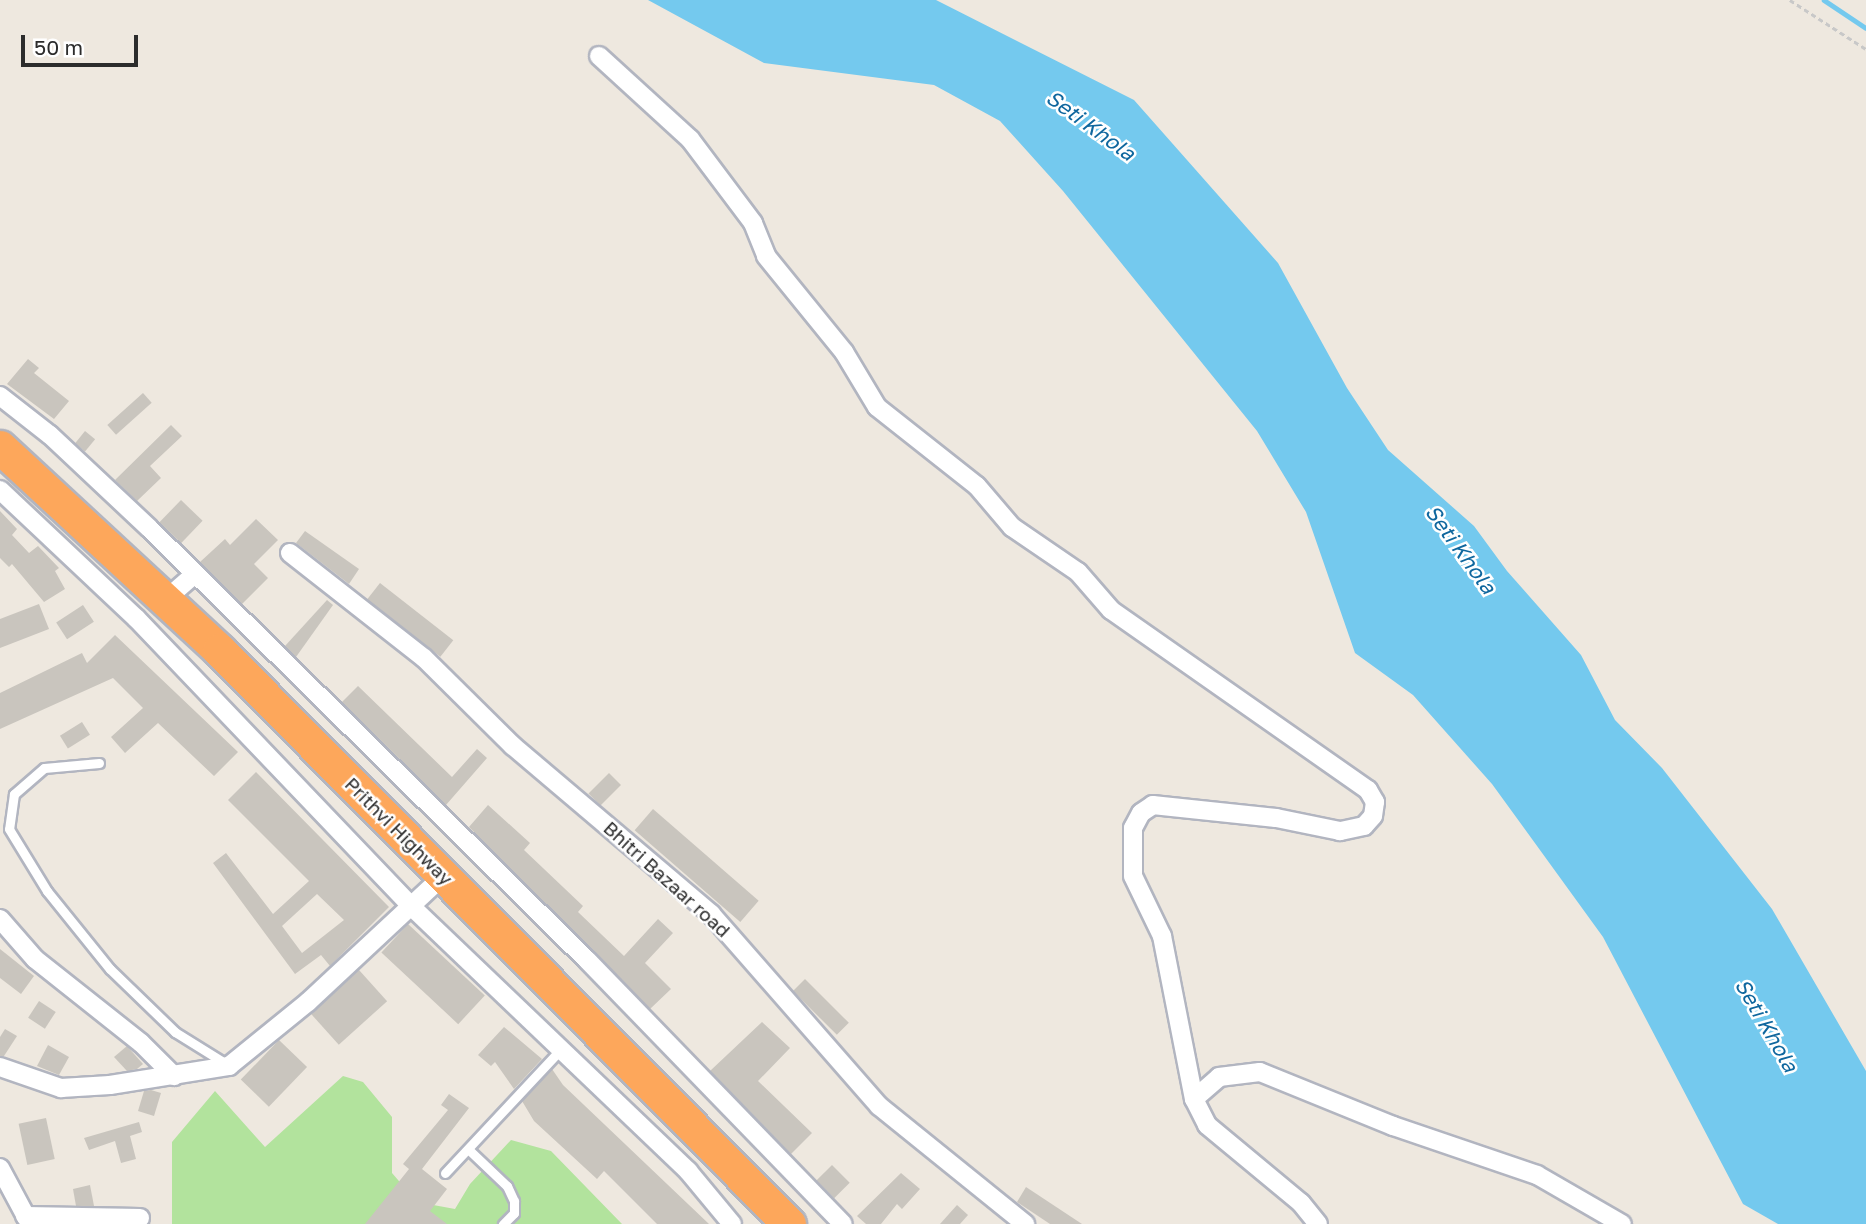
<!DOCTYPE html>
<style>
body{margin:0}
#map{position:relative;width:1866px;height:1224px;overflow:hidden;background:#eee8df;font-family:"Golos Text",sans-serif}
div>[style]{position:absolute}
.green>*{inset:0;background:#b2e39d}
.water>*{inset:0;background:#74c9ee}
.stream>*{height:4.5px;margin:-2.25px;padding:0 2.25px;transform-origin:2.25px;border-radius:2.25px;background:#74c9ee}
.building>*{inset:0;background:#c9c5be;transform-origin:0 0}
.path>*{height:2.5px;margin-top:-1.25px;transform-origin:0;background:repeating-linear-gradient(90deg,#c8c8c8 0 5px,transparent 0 8.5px)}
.roads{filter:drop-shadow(2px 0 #b2b5c0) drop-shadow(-2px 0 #b2b5c0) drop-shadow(0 2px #b2b5c0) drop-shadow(0 -2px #b2b5c0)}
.lane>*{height:9px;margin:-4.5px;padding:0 4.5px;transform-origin:4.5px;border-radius:4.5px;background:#fff}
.street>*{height:18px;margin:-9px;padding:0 9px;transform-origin:9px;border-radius:9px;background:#fff}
.highway>*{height:33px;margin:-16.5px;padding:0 16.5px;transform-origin:16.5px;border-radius:16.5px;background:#fda75b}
span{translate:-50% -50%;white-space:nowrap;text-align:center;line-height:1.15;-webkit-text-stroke:5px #fff;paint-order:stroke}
.street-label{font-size:19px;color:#2c2c2c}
.water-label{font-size:21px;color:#0f679e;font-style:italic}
.scale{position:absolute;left:21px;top:35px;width:117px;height:32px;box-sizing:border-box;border:4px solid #2c2c2c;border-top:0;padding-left:9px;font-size:21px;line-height:24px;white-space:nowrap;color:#2c2c2c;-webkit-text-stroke:5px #fff;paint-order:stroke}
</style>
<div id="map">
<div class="green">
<i style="clip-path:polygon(343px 1076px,363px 1082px,392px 1117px,392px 1173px,417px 1202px,455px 1209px,470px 1184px,511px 1140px,551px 1151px,622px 1224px,172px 1224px,172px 1142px,215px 1091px,265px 1147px)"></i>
</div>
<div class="water">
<i style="clip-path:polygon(648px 0,936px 0,1134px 100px,1278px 263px,1347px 388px,1388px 450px,1474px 526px,1507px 571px,1581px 655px,1615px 720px,1662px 768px,1772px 909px,1866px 1071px,1866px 1224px,1778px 1224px,1743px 1204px,1603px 937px,1492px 784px,1413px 695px,1355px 653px,1306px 512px,1257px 431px,1063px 191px,1000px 121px,934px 85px,764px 63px)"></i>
</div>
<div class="stream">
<i style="left:1824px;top:0;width:50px;rotate:33.7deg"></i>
</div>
<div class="building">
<i style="clip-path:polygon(28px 359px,39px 368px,34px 373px,69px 401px,54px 419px,7px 384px)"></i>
<i style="left:143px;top:393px;width:13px;height:48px;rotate:48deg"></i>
<i style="clip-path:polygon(171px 425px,182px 436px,150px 466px,161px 478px,137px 501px,115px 480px)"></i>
<i style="left:85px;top:431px;width:13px;height:16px;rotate:39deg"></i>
<i style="left:181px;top:500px;width:30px;height:31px;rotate:44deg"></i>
<i style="clip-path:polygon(0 511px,17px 529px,12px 535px,29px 553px,38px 546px,59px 568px,55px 571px,65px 589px,44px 602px,12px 564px,9px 567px,0 558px)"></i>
<i style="clip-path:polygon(256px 519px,278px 540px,254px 564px,268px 578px,242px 604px,200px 562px,225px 539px,230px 545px)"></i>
<i style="clip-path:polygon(305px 531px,359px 569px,349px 584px,296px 543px)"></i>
<i style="left:380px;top:583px;width:93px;height:21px;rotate:38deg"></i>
<i style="clip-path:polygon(327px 600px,333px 605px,296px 657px,285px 646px)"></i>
<i style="clip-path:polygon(39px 604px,49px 629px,0 648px,0 619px)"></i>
<i style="left:83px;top:605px;width:20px;height:32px;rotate:57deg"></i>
<i style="clip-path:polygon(115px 635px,238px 752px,214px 776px,158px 723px,125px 753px,111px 737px,143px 708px,113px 678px,0 729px,0 693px,82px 653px,87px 663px)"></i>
<i style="clip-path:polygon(358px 686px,452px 777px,477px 749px,487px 758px,446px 805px,342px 702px)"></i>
<i style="left:82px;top:722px;width:15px;height:26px;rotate:58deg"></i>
<i style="clip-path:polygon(evenodd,256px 772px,389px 907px,330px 966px,321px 955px,295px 974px,213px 863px,226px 853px,273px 914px,309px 881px,228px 800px,256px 772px,317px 894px,344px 920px,302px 953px,282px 926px,317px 894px)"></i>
<i style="left:609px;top:773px;width:17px;height:29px;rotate:45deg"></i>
<i style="clip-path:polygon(488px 805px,530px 843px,524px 850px,583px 906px,578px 912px,624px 956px,658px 919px,673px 933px,645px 963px,671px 989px,650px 1009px,469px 827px)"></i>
<i style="left:653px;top:809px;width:140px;height:28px;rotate:41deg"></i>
<i style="left:408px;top:924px;width:105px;height:39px;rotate:43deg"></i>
<i style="clip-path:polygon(0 949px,34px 976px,21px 994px,0 978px)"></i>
<i style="left:359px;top:970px;width:42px;height:65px;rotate:48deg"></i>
<i style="left:805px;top:979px;width:62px;height:17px;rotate:45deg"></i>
<i style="left:39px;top:1001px;width:20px;height:20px;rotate:33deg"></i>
<i style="clip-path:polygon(762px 1022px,790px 1048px,758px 1081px,812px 1133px,791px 1154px,710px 1071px)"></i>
<i style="clip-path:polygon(504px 1027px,542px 1059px,514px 1089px,495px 1062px,491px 1066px,478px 1055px)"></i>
<i style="clip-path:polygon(5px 1029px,17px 1036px,4px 1056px,0 1056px,0 1037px)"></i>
<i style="left:279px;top:1040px;width:39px;height:55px;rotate:44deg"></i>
<i style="clip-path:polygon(48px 1045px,69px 1057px,59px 1075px,37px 1066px)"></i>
<i style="clip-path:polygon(127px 1046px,143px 1064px,137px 1069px,127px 1071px,114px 1057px)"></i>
<i style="clip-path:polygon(552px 1069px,563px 1085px,709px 1224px,657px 1224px,604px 1171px,597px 1179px,534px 1121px,522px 1101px)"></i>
<i style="clip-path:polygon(151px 1090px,161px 1093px,154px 1116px,138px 1111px,144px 1091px)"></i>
<i style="clip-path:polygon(449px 1094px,469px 1108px,422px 1169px,447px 1189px,430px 1211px,447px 1224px,365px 1224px,409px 1169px,403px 1164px,448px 1110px,441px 1105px)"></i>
<i style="left:46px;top:1118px;width:42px;height:28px;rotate:78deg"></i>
<i style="clip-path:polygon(139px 1122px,142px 1132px,130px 1136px,136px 1159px,121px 1163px,115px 1141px,89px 1150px,84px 1138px)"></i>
<i style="left:832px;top:1165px;width:25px;height:22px;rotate:45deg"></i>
<i style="clip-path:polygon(901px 1173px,920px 1189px,902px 1209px,897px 1204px,881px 1224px,866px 1224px,857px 1216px)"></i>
<i style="clip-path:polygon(90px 1185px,94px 1206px,76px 1206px,73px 1189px)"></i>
<i style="clip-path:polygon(1026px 1187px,1082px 1224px,1050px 1224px,1017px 1202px)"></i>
<i style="clip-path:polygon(957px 1205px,968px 1215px,960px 1224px,940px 1224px)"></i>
</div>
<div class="path">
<i style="left:1790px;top:0;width:90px;rotate:32.8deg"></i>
</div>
<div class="roads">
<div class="lane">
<i style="left:99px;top:763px;width:55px;rotate:174.8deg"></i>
<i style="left:44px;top:768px;width:40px;rotate:139deg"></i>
<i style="left:14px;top:794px;width:35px;rotate:98deg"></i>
<i style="left:9px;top:829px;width:73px;rotate:58.5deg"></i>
<i style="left:47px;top:891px;width:100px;rotate:51.1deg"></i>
<i style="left:110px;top:969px;width:91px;rotate:44.1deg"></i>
<i style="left:175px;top:1032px;width:62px;rotate:31.9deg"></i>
<i style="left:468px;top:1149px;width:54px;rotate:43.5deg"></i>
<i style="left:507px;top:1186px;width:17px;rotate:65deg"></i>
<i style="left:514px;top:1201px;width:12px;rotate:90deg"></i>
<i style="left:514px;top:1213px;width:16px;rotate:135deg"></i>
<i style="left:445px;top:1173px;width:170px;rotate:-46.9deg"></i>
</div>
<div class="street">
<i style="left:599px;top:56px;width:123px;rotate:42.4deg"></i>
<i style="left:690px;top:139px;width:105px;rotate:53.1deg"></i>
<i style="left:753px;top:223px;width:35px;rotate:68deg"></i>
<i style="left:766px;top:256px;width:124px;rotate:50.9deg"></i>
<i style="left:844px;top:352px;width:64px;rotate:59deg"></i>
<i style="left:877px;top:407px;width:127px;rotate:38.3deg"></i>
<i style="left:977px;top:486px;width:54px;rotate:49.5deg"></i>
<i style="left:1012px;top:527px;width:80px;rotate:34.3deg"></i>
<i style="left:1078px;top:572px;width:50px;rotate:49deg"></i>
<i style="left:1111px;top:610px;width:314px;rotate:35deg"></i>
<i style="left:1368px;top:790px;width:14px;rotate:60deg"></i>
<i style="left:1375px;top:802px;width:14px;rotate:98deg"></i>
<i style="left:1373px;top:816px;width:13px;rotate:132deg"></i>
<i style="left:1364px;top:826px;width:25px;rotate:168deg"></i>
<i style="left:1340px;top:831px;width:65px;rotate:-168.5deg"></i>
<i style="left:1276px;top:818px;width:124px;rotate:-174deg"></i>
<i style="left:1153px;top:805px;width:14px;rotate:146deg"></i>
<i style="left:1141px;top:813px;width:17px;rotate:118deg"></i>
<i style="left:1133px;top:828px;width:48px;rotate:90deg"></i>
<i style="left:1133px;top:876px;width:67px;rotate:64.2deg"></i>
<i style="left:1162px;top:936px;width:166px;rotate:78.9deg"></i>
<i style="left:1194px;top:1099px;width:33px;rotate:-41deg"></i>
<i style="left:1219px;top:1077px;width:41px;rotate:-7deg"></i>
<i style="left:1260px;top:1072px;width:144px;rotate:22.1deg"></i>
<i style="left:1393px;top:1126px;width:152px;rotate:18.8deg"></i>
<i style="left:1537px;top:1175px;width:98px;rotate:30deg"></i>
<i style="left:0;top:396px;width:63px;rotate:38deg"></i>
<i style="left:50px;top:435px;width:136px;rotate:43.2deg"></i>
<i style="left:149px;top:528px;width:617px;rotate:44.61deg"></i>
<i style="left:588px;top:961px;width:366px;rotate:45.9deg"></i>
<i style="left:0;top:490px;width:187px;rotate:43.3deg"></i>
<i style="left:136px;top:618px;width:401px;rotate:46.3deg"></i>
<i style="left:413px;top:908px;width:381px;rotate:43.7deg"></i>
<i style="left:688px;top:1171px;width:69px;rotate:50.3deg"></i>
<i style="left:290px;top:553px;width:170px;rotate:38.1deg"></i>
<i style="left:424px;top:658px;width:125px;rotate:44.7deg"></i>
<i style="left:513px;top:746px;width:260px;rotate:40.3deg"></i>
<i style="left:711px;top:914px;width:255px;rotate:48.8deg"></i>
<i style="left:879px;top:1106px;width:188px;rotate:38.9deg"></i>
<i style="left:165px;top:600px;width:40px;rotate:-41deg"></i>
<i style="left:0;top:919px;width:53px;rotate:48.8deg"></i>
<i style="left:35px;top:959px;width:135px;rotate:38.4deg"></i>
<i style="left:141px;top:1043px;width:47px;rotate:45deg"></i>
<i style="left:0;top:1067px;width:65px;rotate:19deg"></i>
<i style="left:61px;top:1088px;width:49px;rotate:-3.5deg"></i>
<i style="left:110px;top:1085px;width:121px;rotate:-9.1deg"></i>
<i style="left:229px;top:1066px;width:102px;rotate:-39deg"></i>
<i style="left:308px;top:1002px;width:186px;rotate:-43deg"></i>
<i style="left:1194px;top:1099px;width:29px;rotate:63deg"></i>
<i style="left:1207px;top:1125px;width:122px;rotate:39.7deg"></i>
<i style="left:1301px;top:1203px;width:27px;rotate:51deg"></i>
<i style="left:0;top:1168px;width:64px;rotate:61.8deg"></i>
<i style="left:25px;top:1216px;width:115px;rotate:1deg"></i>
</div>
<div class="highway">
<i style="left:0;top:447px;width:299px;rotate:42.8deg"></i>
<i style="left:219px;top:650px;width:809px;rotate:45.2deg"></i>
</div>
</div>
<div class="street-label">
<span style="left:399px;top:831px;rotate:45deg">Prithvi Highway</span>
<span style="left:667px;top:879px;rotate:42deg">Bhitri Bazaar road</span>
</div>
<div class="water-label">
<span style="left:1091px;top:125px;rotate:36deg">Seti Khola</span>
<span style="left:1461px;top:549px;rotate:54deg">Seti Khola</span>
<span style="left:1767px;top:1025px;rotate:60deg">Seti Khola</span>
</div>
<div class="scale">50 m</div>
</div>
